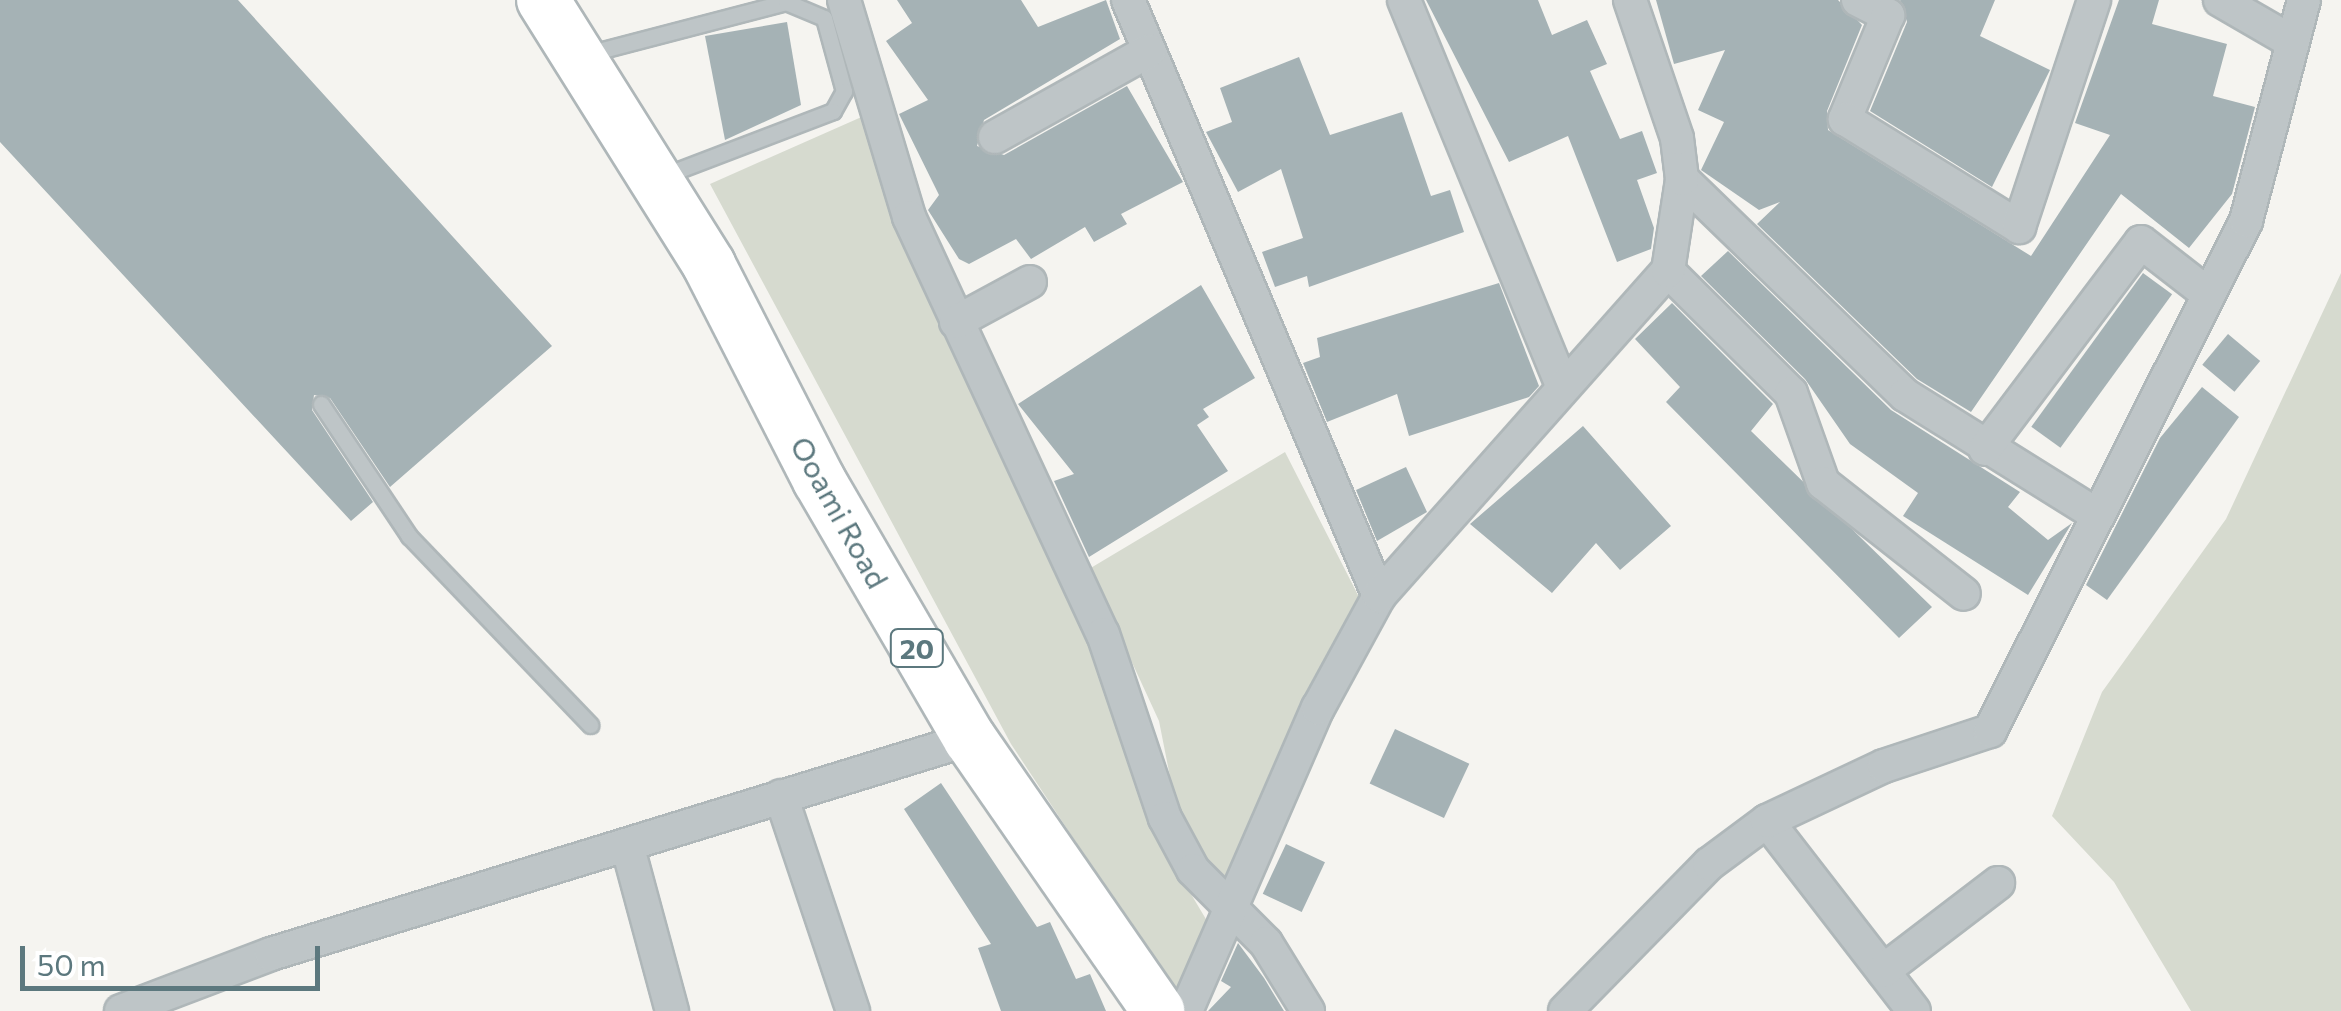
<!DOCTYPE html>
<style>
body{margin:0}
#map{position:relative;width:2341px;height:1011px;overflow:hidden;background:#f5f4f0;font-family:Commissioner,sans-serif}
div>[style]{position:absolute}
.green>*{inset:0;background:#d6dacf}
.building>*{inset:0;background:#a5b2b5;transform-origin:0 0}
.roads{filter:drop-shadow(2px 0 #afb7b9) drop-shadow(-2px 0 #afb7b9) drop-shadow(0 2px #afb7b9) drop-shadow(0 -2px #afb7b9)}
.service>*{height:15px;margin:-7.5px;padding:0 7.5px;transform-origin:7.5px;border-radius:7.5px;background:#bec5c7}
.minor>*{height:32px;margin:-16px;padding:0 16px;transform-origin:16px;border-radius:16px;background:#bec5c7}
.primary>*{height:52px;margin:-26px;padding:0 26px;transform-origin:26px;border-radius:26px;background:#fff}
span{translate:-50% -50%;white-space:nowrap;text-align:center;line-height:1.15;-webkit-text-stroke:10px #fff;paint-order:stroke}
.shield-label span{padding:2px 8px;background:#fff;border:2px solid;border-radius:8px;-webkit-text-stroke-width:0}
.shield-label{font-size:28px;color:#5c787e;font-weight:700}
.street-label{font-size:30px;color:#5c787e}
.scale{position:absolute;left:20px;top:946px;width:300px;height:45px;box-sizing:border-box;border:5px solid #5c787e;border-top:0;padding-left:12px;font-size:30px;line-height:35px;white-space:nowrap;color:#5c787e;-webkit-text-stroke:8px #fff;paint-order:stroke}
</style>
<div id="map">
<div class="green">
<i style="clip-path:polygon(866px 115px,890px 214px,1070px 588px,1154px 832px,1216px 936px,1194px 985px,1173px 989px,1011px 744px,710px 184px)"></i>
<i style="clip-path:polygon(2341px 273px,2341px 1011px,2191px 1011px,2114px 882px,2052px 816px,2102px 692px,2226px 519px)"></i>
<i style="clip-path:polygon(1285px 452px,1361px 601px,1316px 677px,1230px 889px,1179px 822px,1159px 721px,1089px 569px)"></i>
</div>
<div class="building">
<i style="clip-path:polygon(0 0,238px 0,552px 346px,390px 487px,330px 398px,314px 395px,312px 410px,373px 502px,351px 521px,0 142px)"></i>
<i style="clip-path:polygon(897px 0,1021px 0,1038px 27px,1106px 0,1120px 39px,984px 120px,977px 146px,1004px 155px,1127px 86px,1183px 182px,1121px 214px,1127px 224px,1094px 242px,1085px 227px,1031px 259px,1016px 239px,969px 264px,959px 259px,928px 210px,939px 195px,899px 114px,928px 100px,886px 41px,912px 23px)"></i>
<i style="clip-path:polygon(1426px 0,1538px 0,1552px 35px,1587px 20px,1607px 64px,1590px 71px,1620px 139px,1642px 131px,1657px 173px,1637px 180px,1654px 228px,1651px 249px,1617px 262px,1568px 136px,1509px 162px)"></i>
<i style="clip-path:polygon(1656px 0,1838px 0,1862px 25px,1827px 111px,1828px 130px,2031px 256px,2110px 135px,2075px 123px,2119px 0,2159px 0,2152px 24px,2227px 44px,2213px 96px,2255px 107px,2232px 194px,2189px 248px,2121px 194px,1971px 412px,1917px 379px,1757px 224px,1780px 202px,1759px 210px,1701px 170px,1724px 122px,1698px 110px,1725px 50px,1674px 64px)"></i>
<i style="clip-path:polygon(1900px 0,1995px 0,1980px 36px,2050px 70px,1992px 187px,1870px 111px,1907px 22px)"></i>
<i style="clip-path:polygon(787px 22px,801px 105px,725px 140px,705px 36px)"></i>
<i style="clip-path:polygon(1299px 57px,1330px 135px,1402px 112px,1431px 196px,1450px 190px,1464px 232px,1309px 287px,1307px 276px,1275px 287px,1262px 252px,1303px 238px,1281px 169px,1238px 192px,1206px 132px,1232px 122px,1220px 88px)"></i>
<i style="clip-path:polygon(1728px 251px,1891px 410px,2020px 492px,2008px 507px,2048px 540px,2072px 523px,2028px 595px,1903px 516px,1918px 493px,1850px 444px,1805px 379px,1701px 276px)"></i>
<i style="left:2143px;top:273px;width:36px;height:190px;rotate:36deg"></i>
<i style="clip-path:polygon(1499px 283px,1539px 386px,1529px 397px,1409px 436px,1397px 394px,1327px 422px,1303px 363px,1320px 357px,1317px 338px)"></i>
<i style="clip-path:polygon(1201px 285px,1255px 378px,1203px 409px,1209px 417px,1197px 425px,1228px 471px,1089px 557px,1054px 481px,1074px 474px,1018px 404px)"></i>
<i style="clip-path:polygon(1672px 303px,1773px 404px,1751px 431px,1932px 607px,1899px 638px,1666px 402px,1680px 387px,1635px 339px)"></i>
<i style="left:2228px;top:334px;width:42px;height:40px;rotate:40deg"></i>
<i style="clip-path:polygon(2202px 387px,2239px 417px,2107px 600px,2086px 585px,2160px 438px)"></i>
<i style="clip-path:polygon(1583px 426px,1671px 526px,1620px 570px,1596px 543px,1552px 593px,1470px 524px)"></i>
<i style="clip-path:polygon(1406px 467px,1427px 512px,1377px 541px,1356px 490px)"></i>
<i style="left:1395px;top:729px;width:82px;height:60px;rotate:25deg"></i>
<i style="clip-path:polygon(941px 783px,1037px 927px,1050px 922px,1076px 979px,1090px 974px,1106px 1011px,1001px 1011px,978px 948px,991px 944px,904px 809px)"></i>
<i style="left:1286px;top:844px;width:43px;height:55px;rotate:25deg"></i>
<i style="clip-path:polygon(1238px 943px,1264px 978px,1284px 1011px,1208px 1011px,1231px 987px,1221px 981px)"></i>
</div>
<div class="roads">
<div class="service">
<i style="left:587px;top:54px;width:206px;rotate:-14.6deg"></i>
<i style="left:786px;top:2px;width:41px;rotate:22.8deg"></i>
<i style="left:824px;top:18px;width:76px;rotate:74.7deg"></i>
<i style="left:844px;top:91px;width:23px;rotate:119deg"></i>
<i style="left:833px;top:111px;width:180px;rotate:159.1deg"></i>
<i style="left:321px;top:404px;width:159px;rotate:56.3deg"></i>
<i style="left:409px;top:536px;width:262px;rotate:46.2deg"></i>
</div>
<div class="minor">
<i style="left:844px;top:0;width:227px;rotate:73.3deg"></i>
<i style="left:909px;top:217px;width:460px;rotate:65.1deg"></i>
<i style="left:1103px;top:634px;width:194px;rotate:71.4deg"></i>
<i style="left:1165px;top:818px;width:59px;rotate:61.7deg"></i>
<i style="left:1193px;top:870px;width:103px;rotate:45deg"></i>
<i style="left:1266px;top:943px;width:80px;rotate:58.3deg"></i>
<i style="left:1128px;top:0;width:647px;rotate:67.16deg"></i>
<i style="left:1404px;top:0;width:418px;rotate:67.7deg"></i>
<i style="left:1858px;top:0;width:34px;rotate:27deg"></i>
<i style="left:1888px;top:15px;width:113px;rotate:112.5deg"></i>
<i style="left:1845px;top:119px;width:205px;rotate:31.8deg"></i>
<i style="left:2019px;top:227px;width:239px;rotate:-71.7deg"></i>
<i style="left:2220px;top:0;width:80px;rotate:30.1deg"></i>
<i style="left:995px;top:137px;width:176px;rotate:-29.2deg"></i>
<i style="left:1682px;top:179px;width:310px;rotate:44.1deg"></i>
<i style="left:1905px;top:395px;width:226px;rotate:32deg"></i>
<i style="left:1668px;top:271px;width:173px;rotate:44.8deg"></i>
<i style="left:1791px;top:393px;width:96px;rotate:70.4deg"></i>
<i style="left:1823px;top:483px;width:179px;rotate:38.2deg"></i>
<i style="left:956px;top:322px;width:84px;rotate:-28.4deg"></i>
<i style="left:1985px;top:449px;width:259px;rotate:-53deg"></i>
<i style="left:2141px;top:242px;width:85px;rotate:37.8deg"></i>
<i style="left:781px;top:796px;width:227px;rotate:71.5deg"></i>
<i style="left:1767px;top:821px;width:240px;rotate:52.3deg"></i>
<i style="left:628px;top:848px;width:169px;rotate:74.9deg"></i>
<i style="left:1883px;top:971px;width:145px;rotate:-37.4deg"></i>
<i style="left:121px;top:1011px;width:160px;rotate:-20.8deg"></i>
<i style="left:271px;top:954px;width:731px;rotate:-17.1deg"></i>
<i style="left:1186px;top:1011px;width:331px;rotate:-66.5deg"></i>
<i style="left:1318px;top:708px;width:128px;rotate:-61.4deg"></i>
<i style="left:1379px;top:596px;width:435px;rotate:-48.4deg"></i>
<i style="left:1668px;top:271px;width:93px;rotate:-81.3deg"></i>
<i style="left:1682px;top:179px;width:41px;rotate:-97deg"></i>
<i style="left:1677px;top:138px;width:146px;rotate:-108.8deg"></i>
<i style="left:1565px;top:1011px;width:206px;rotate:-45.6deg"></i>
<i style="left:1709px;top:864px;width:72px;rotate:-36.6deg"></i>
<i style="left:1767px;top:821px;width:129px;rotate:-25.2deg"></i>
<i style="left:1884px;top:766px;width:112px;rotate:-18.3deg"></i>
<i style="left:1990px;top:731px;width:571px;rotate:-63.35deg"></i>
<i style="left:2246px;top:221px;width:228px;rotate:-75.3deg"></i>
</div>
<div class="primary">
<i style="left:543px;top:0;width:313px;rotate:57.9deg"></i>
<i style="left:709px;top:265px;width:242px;rotate:62.9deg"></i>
<i style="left:819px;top:480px;width:300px;rotate:59.8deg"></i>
<i style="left:970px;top:739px;width:331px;rotate:55.3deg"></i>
</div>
</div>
<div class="shield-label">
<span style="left:917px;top:648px">20</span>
</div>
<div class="street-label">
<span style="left:840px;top:512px;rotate:61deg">Ooami Road</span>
</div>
<div class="scale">50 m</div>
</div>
